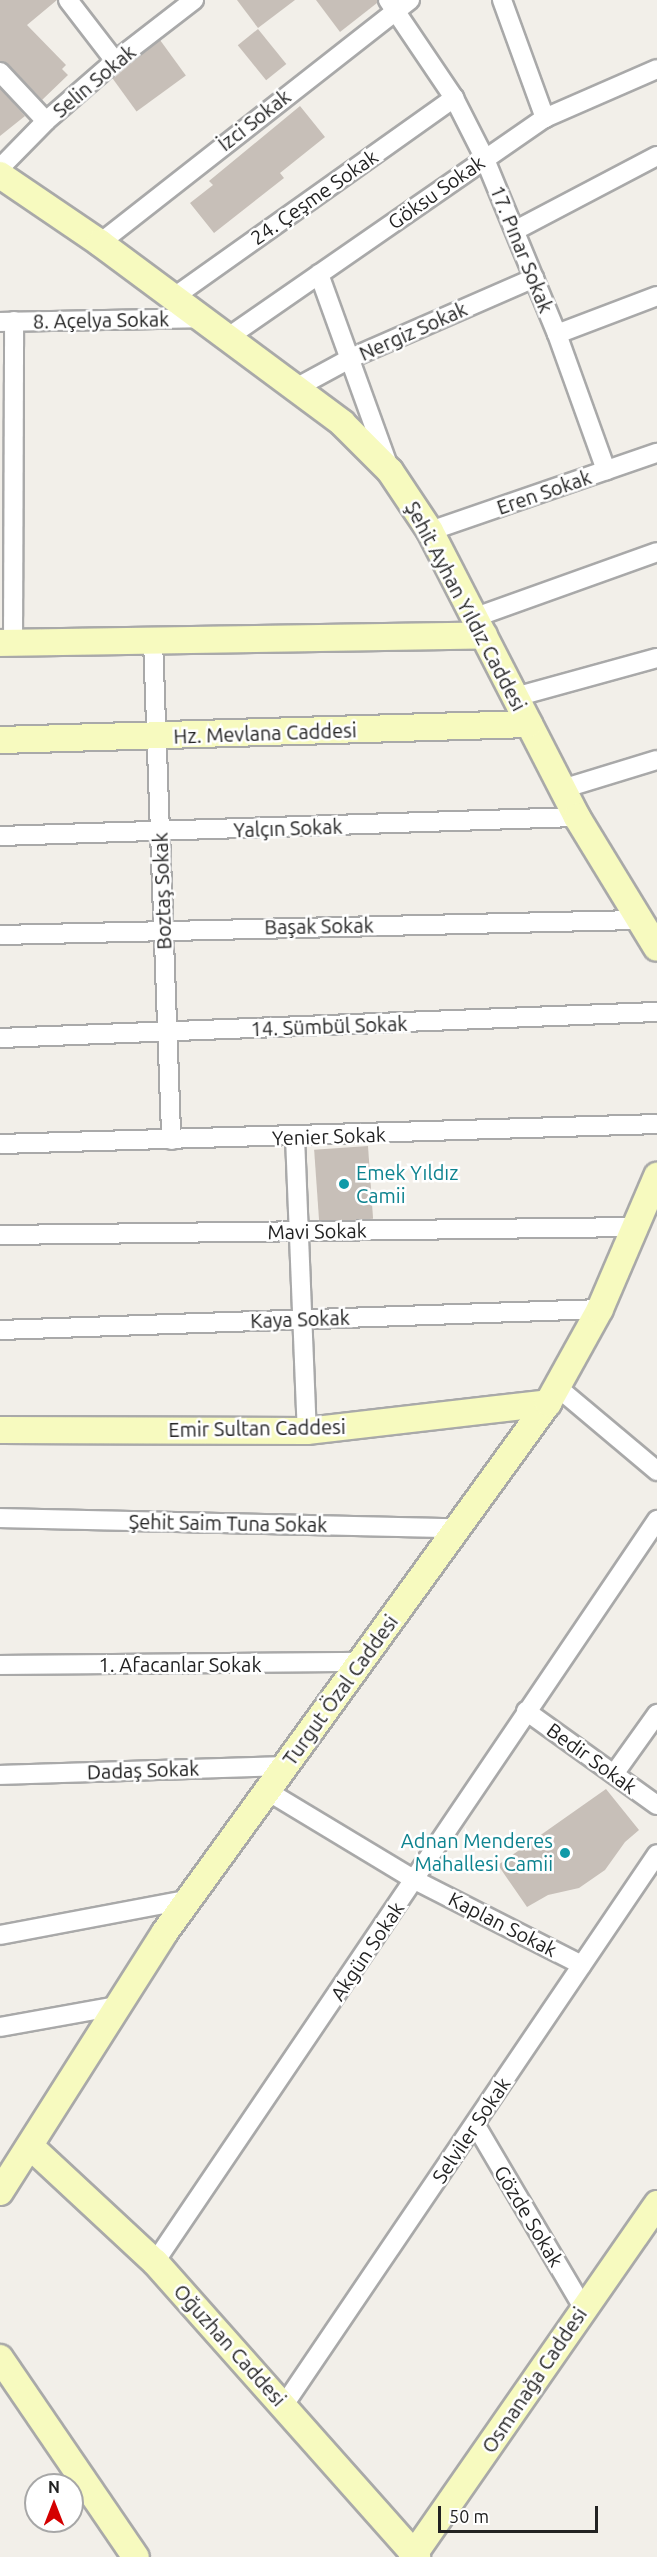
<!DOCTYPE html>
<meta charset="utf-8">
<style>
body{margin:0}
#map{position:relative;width:657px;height:2557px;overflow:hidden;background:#f2efe9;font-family:Ubuntu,sans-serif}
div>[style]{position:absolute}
.building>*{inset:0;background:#c7bfb8;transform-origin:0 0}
.roads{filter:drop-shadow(2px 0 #a9a9a9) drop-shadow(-2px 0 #a9a9a9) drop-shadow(0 2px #a9a9a9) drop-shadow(0 -2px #a9a9a9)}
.street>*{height:18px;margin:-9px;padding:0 9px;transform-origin:9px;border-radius:9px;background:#fff}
.secondary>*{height:26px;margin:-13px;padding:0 13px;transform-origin:13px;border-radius:13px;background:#f7fabf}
.dots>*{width:16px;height:16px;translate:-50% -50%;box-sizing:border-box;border:3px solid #fff;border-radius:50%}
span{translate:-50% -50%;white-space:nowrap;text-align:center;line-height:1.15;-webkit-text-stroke:5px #fff;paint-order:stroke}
.street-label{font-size:20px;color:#222}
.culture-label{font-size:20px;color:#0d838f}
.left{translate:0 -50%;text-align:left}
.right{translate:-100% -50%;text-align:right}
.north{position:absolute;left:24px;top:2473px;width:60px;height:60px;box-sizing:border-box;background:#fff;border:2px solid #a7a7a7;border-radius:50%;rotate:0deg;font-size:16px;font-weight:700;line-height:24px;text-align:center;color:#222}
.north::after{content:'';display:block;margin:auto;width:21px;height:27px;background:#d40000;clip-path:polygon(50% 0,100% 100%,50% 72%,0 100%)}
.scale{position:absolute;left:438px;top:2506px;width:160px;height:27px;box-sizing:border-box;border:3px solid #222;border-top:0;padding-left:8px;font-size:18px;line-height:21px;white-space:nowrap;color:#222;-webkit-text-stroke:4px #fff;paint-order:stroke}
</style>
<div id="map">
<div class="building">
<i style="clip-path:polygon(0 0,57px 0,27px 25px,66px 65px,62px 69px,68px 75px,42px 100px,8px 64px,0 61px)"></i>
<i style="clip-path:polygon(237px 0,295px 0,258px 28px)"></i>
<i style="clip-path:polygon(316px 0,377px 0,377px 3px,340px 32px)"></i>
<i style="left:258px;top:29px;width:45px;height:26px;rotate:51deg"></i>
<i style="left:160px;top:40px;width:44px;height:61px;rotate:54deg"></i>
<i style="clip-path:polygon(0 88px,25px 116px,0 136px)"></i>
<i style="clip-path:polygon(300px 106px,325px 137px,280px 173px,284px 178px,214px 233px,190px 203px,213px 185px,209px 181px)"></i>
<i style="left:368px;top:1146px;width:73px;height:54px;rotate:86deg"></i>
<i style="clip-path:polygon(606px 1789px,639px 1830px,625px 1842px,605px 1870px,579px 1888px,548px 1895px,527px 1907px,498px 1865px)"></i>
</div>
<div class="roads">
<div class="street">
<i style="left:68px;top:0;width:77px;rotate:52.4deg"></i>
<i style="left:388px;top:0;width:118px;rotate:56deg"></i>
<i style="left:454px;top:98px;width:66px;rotate:63deg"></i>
<i style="left:484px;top:157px;width:191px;rotate:67.6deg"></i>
<i style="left:557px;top:334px;width:145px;rotate:70.2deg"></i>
<i style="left:502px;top:0;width:126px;rotate:70deg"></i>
<i style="left:0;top:72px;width:67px;rotate:46.8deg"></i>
<i style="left:0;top:168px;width:66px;rotate:-45.6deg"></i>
<i style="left:46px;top:121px;width:91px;rotate:-41deg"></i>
<i style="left:115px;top:61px;width:100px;rotate:-37.7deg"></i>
<i style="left:516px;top:230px;width:159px;rotate:-27.7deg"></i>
<i style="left:100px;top:243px;width:394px;rotate:-38.1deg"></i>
<i style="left:319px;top:274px;width:205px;rotate:70.1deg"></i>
<i style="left:174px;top:297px;width:344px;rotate:-35.4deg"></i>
<i style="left:0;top:322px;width:202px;rotate:-1.1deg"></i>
<i style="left:557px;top:334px;width:107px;rotate:-20.8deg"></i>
<i style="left:227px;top:338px;width:387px;rotate:-34.7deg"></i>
<i style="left:545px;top:118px;width:122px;rotate:-23.6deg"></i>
<i style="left:294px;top:389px;width:65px;rotate:-28.5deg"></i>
<i style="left:351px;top:358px;width:200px;rotate:-23.6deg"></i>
<i style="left:430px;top:531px;width:240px;rotate:-19deg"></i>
<i style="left:473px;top:618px;width:195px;rotate:-19.7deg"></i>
<i style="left:153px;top:641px;width:499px;rotate:87.9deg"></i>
<i style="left:13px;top:643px;width:322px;rotate:-89.8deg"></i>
<i style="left:515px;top:697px;width:147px;rotate:-15.4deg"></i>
<i style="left:562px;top:789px;width:99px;rotate:-17deg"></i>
<i style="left:0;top:836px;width:577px;rotate:-1.89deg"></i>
<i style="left:0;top:935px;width:637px;rotate:-1.35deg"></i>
<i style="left:0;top:1038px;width:658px;rotate:-2.27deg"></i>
<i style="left:295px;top:1137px;width:294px;rotate:87.7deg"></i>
<i style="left:0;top:1144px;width:657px;rotate:-1.74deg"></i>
<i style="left:0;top:1235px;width:634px;rotate:-0.72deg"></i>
<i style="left:0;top:1330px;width:600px;rotate:-2deg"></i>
<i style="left:557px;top:1387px;width:131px;rotate:40deg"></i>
<i style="left:0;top:1518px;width:456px;rotate:1.3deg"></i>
<i style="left:0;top:1665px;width:361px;rotate:-0.5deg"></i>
<i style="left:526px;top:1711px;width:161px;rotate:35.7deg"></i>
<i style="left:614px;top:1774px;width:74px;rotate:-54.4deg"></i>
<i style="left:0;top:1775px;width:285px;rotate:-1.8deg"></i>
<i style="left:269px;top:1792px;width:170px;rotate:31.1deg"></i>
<i style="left:415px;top:1880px;width:187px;rotate:27deg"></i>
<i style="left:0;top:1935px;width:193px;rotate:-10.7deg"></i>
<i style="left:0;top:2027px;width:119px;rotate:-10.2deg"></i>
<i style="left:475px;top:2124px;width:212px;rotate:59.5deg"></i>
<i style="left:155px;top:2262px;width:896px;rotate:-55.92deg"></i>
<i style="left:284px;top:2405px;width:665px;rotate:-55.9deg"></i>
</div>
<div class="secondary">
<i style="left:0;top:175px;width:121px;rotate:34.2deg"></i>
<i style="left:100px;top:243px;width:302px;rotate:36.6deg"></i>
<i style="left:342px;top:423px;width:68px;rotate:45deg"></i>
<i style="left:390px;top:471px;width:72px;rotate:56.3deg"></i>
<i style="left:430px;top:531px;width:322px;rotate:62.8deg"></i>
<i style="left:577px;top:817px;width:153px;rotate:58.6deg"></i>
<i style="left:0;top:643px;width:484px;rotate:-0.9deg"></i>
<i style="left:0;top:740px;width:529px;rotate:-1.73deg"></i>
<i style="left:0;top:1430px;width:307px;rotate:0.2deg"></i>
<i style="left:307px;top:1431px;width:243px;rotate:-6.6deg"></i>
<i style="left:30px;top:2146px;width:171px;rotate:42.9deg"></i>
<i style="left:155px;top:2262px;width:395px;rotate:48.4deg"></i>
<i style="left:0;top:2192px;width:308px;rotate:-57.6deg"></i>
<i style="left:165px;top:1932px;width:653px;rotate:-54.1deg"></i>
<i style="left:548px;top:1403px;width:107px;rotate:-61deg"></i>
<i style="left:600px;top:1309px;width:145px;rotate:-66.8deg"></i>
<i style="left:0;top:2358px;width:241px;rotate:55.7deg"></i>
<i style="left:412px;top:2557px;width:430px;rotate:-55.2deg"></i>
</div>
</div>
<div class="dots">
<i style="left:344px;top:1184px;background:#0f9aa8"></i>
<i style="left:565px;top:1853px;background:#0f9aa8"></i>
</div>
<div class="street-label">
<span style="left:94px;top:81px;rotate:-40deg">Selin Sokak</span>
<span style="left:254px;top:120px;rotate:-38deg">İzci Sokak</span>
<span style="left:436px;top:192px;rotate:-35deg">Göksu Sokak</span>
<span style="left:314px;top:197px;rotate:-35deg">24. Çeşme Sokak</span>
<span style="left:522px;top:249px;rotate:68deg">17. Pınar Sokak</span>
<span style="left:101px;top:320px;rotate:-1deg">8. Açelya Sokak</span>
<span style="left:413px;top:331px;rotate:-24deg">Nergiz Sokak</span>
<span style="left:544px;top:492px;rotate:-19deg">Eren Sokak</span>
<span style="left:466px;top:606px;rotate:62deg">Şehit Ayhan Yıldız Caddesi</span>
<span style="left:265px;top:733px;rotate:-2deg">Hz. Mevlana Caddesi</span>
<span style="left:288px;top:828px;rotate:-2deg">Yalçın Sokak</span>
<span style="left:162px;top:891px;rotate:-92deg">Boztaş Sokak</span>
<span style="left:319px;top:926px;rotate:-1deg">Başak Sokak</span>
<span style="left:329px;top:1026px;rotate:-2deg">14. Sümbül Sokak</span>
<span style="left:329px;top:1136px;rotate:-2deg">Yenier Sokak</span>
<span style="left:317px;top:1231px;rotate:-1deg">Mavi Sokak</span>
<span style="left:300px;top:1319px;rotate:-2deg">Kaya Sokak</span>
<span style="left:257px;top:1428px;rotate:-1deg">Emir Sultan Caddesi</span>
<span style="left:228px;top:1523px;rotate:1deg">Şehit Saim Tuna Sokak</span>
<span style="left:180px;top:1664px">1. Afacanlar Sokak</span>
<span style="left:340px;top:1690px;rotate:-54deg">Turgut Özal Caddesi</span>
<span style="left:592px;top:1758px;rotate:36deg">Bedir Sokak</span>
<span style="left:143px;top:1770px;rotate:-2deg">Dadaş Sokak</span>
<span style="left:503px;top:1924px;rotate:27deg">Kaplan Sokak</span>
<span style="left:367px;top:1951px;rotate:-56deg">Akgün Sokak</span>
<span style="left:471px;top:2130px;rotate:-56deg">Selviler Sokak</span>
<span style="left:529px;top:2216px;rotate:59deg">Gözde Sokak</span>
<span style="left:230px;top:2345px;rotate:48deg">Oğuzhan Caddesi</span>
<span style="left:534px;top:2380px;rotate:-56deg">Osmanağa Caddesi</span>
</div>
<div class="culture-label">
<span class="left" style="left:356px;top:1184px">Emek Yıldız<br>Camii</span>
<span class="right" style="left:553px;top:1852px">Adnan Menderes<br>Mahallesi Camii</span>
</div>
<div class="north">N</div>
<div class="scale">50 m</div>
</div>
